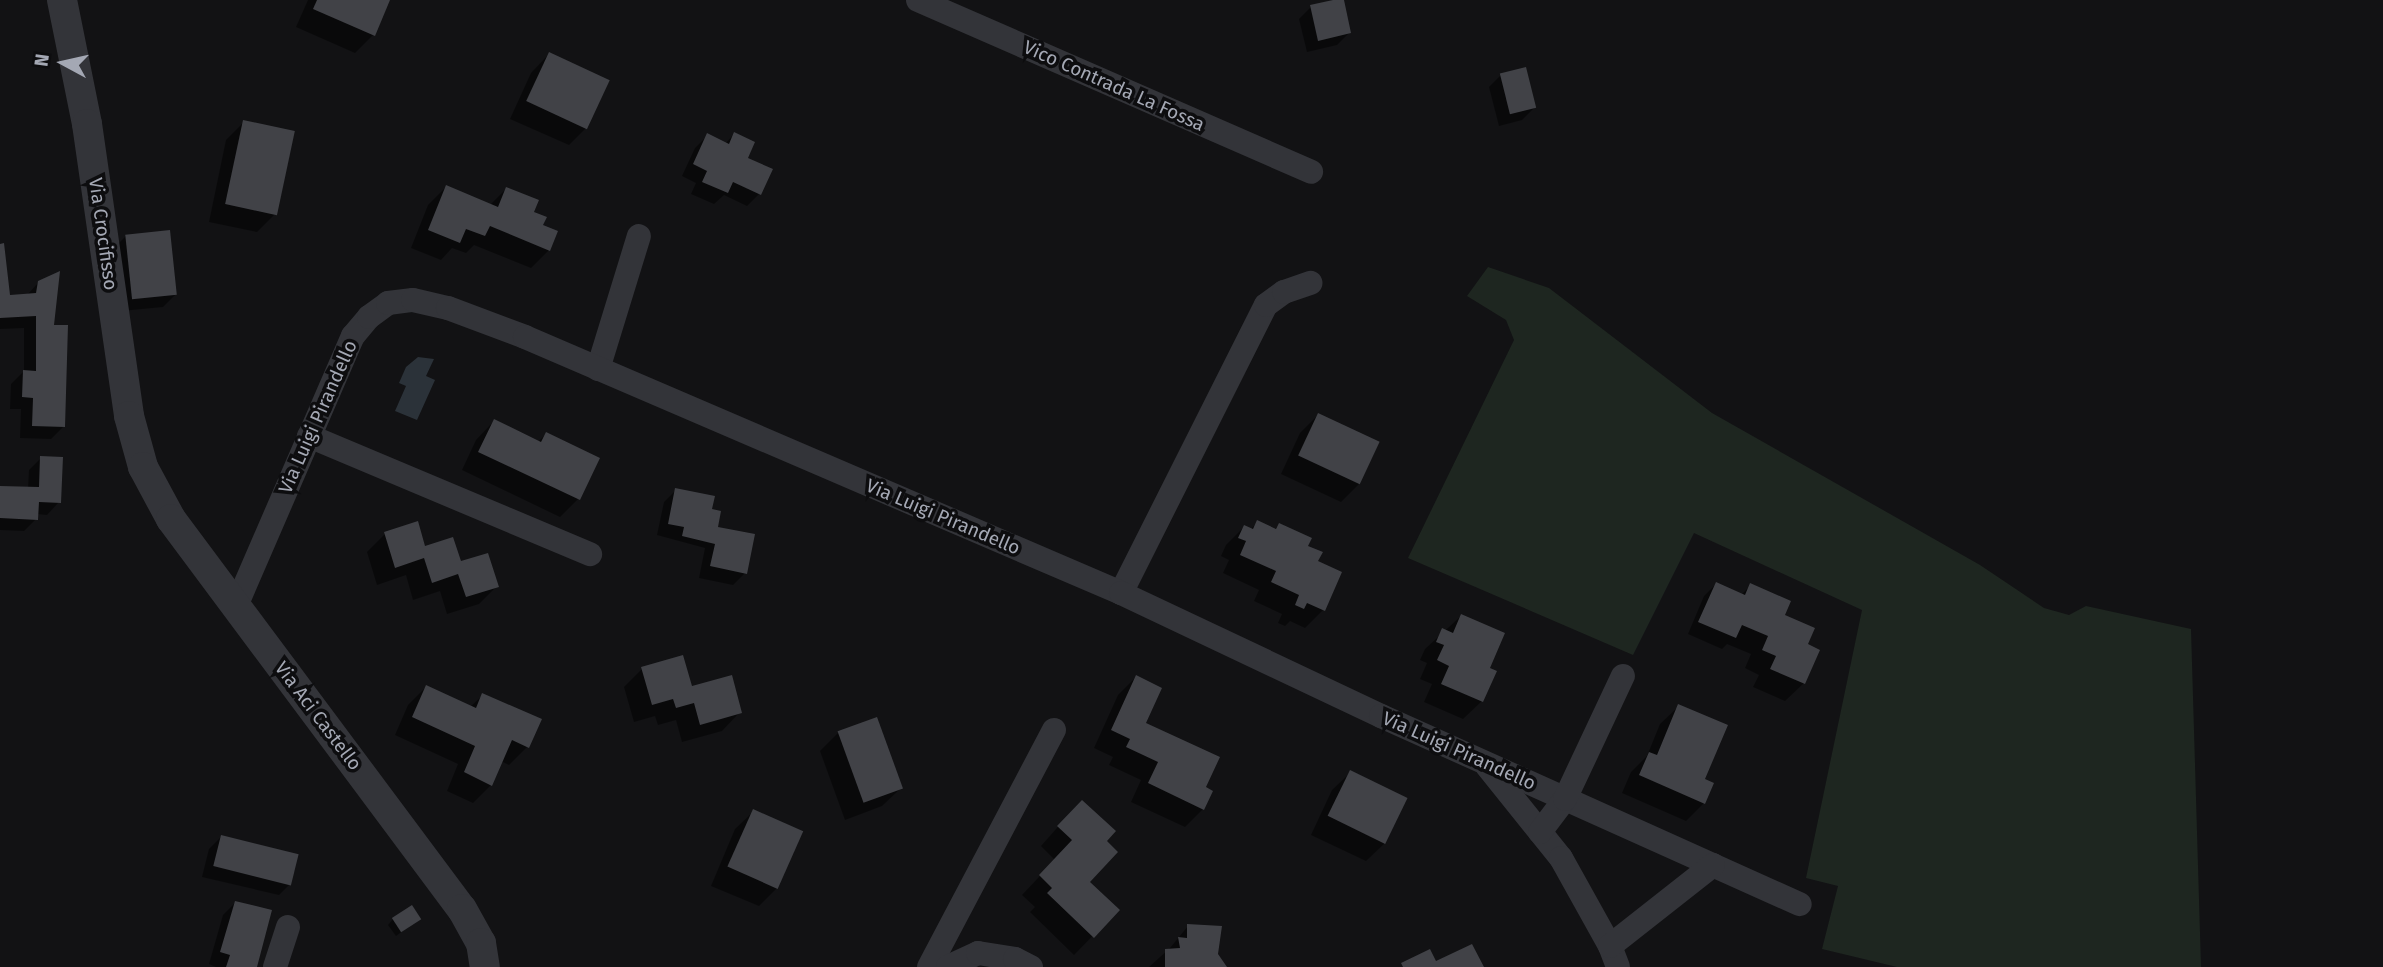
<!DOCTYPE html>
<style>
body{margin:0}
#map{position:relative;width:2383px;height:967px;overflow:hidden;background:#121214;font-family:"Fira Sans",sans-serif}
div>[style]{position:absolute}
.green>*{inset:0;background:#1e2620}
.water>*{inset:0;background:#2b3239}
.shadow>*{inset:0;background:#0007}
.building>*{inset:0;background:#414247;transform-origin:0 0}
.minor>*{height:24px;margin:-12px;padding:0 12px;transform-origin:12px;border-radius:12px;background:#333439}
.tertiary>*{height:30px;margin:-15px;padding:0 15px;transform-origin:15px;border-radius:15px;background:#333439}
span{translate:-50% -50%;white-space:nowrap;text-align:center;line-height:1.15;-webkit-text-stroke:7px #0d0d0f;paint-order:stroke}
.street-label{font-size:19px;color:#a4a8b4}
.north{position:absolute;left:28px;top:28px;width:70px;height:70px;-webkit-text-stroke:5px #0d0d0f;paint-order:stroke;rotate:278deg;font-size:19px;font-weight:700;line-height:28px;text-align:center;color:#a4a8b4}
.north::after{content:'';display:block;margin:auto;width:24px;height:32px;background:#a4a8b4;clip-path:polygon(50% 0,100% 100%,50% 72%,0 100%)}
</style>
<div id="map">
<div class="green">
<i style="clip-path:polygon(1488px 267px,1549px 288px,1712px 413px,1980px 565px,2044px 608px,2069px 615px,2086px 606px,2191px 629px,2201px 967px,1897px 967px,1822px 949px,1838px 886px,1806px 878px,1862px 610px,1694px 533px,1633px 655px,1408px 558px,1514px 340px,1506px 320px,1467px 296px)"></i>
</div>
<div class="water">
<i style="clip-path:polygon(418px 357px,434px 359px,426px 376px,435px 380px,417px 420px,395px 411px,406px 386px,399px 383px,406px 367px)"></i>
</div>
<div class="shadow">
<i style="clip-path:polygon(308px 0,388px 0,373px 35px,355px 53px,296px 27px)"></i>
<i style="clip-path:polygon(1342px 0,1349px 33px,1337px 45px,1307px 52px,1299px 19px,1311px 7px)"></i>
<i style="clip-path:polygon(549px 54px,587px 127px,569px 145px,510px 119px,531px 73px)"></i>
<i style="clip-path:polygon(1501px 75px,1534px 108px,1522px 120px,1499px 126px,1489px 87px)"></i>
<i style="clip-path:polygon(244px 122px,276px 213px,257px 232px,209px 222px,226px 140px)"></i>
<i style="clip-path:polygon(734px 134px,759px 194px,747px 206px,724px 195px,714px 204px,691px 194px,696px 183px,682px 176px,695px 148px,707px 136px,725px 144px)"></i>
<i style="clip-path:polygon(446px 187px,490px 205px,506px 189px,541px 226px,549px 250px,531px 268px,474px 245px,466px 253px,452px 248px,441px 260px,411px 248px,428px 205px)"></i>
<i style="clip-path:polygon(126px 236px,175px 295px,163px 307px,121px 311px,114px 248px)"></i>
<i style="clip-path:polygon(0 245px,8px 297px,27px 295px,39px 282px,52px 327px,63px 427px,51px 439px,20px 438px,21px 409px,10px 409px,11px 384px,24px 371px,24px 328px,0 329px)"></i>
<i style="clip-path:polygon(1318px 415px,1359px 484px,1341px 502px,1281px 474px,1300px 433px)"></i>
<i style="clip-path:polygon(494px 421px,538px 442px,546px 434px,578px 499px,560px 517px,462px 470px,476px 440px)"></i>
<i style="clip-path:polygon(41px 458px,59px 502px,47px 515px,37px 514px,36px 519px,24px 531px,0 530px,0 488px,28px 489px,29px 470px)"></i>
<i style="clip-path:polygon(676px 490px,710px 511px,715px 532px,745px 573px,733px 585px,699px 578px,705px 548px,657px 535px,664px 502px)"></i>
<i style="clip-path:polygon(1258px 522px,1274px 530px,1279px 525px,1306px 546px,1316px 562px,1323px 610px,1305px 628px,1290px 621px,1285px 626px,1278px 623px,1282px 614px,1254px 601px,1259px 590px,1223px 573px,1229px 560px,1221px 556px,1226px 545px,1244px 527px,1250px 530px)"></i>
<i style="clip-path:polygon(385px 534px,460px 563px,497px 586px,479px 604px,447px 614px,440px 591px,413px 600px,406px 575px,377px 585px,367px 552px)"></i>
<i style="clip-path:polygon(1716px 584px,1741px 595px,1751px 585px,1782px 616px,1805px 645px,1804px 683px,1785px 701px,1753px 687px,1759px 675px,1745px 668px,1751px 654px,1727px 644px,1722px 649px,1688px 634px,1704px 596px)"></i>
<i style="clip-path:polygon(1461px 616px,1488px 669px,1482px 701px,1463px 719px,1424px 702px,1432px 684px,1420px 679px,1427px 663px,1420px 660px,1425px 649px)"></i>
<i style="clip-path:polygon(642px 669px,691px 689px,740px 712px,722px 731px,682px 742px,676px 720px,658px 725px,655px 716px,634px 722px,624px 687px)"></i>
<i style="clip-path:polygon(1136px 677px,1144px 724px,1203px 788px,1203px 809px,1185px 827px,1131px 802px,1141px 780px,1109px 765px,1113px 757px,1094px 748px,1118px 695px)"></i>
<i style="clip-path:polygon(426px 687px,470px 707px,483px 695px,527px 747px,509px 765px,501px 761px,491px 785px,473px 803px,447px 791px,458px 764px,395px 735px,408px 705px)"></i>
<i style="clip-path:polygon(1679px 706px,1702px 780px,1704px 803px,1686px 821px,1622px 793px,1631px 772px,1647px 756px,1660px 724px)"></i>
<i style="clip-path:polygon(838px 733px,901px 788px,882px 806px,845px 820px,820px 751px)"></i>
<i style="clip-path:polygon(1351px 772px,1385px 843px,1366px 861px,1311px 835px,1332px 790px)"></i>
<i style="clip-path:polygon(754px 811px,777px 888px,759px 906px,711px 886px,735px 829px)"></i>
<i style="clip-path:polygon(1064px 820px,1104px 841px,1088px 882px,1118px 910px,1074px 955px,1030px 912px,1035px 907px,1022px 895px,1055px 860px,1041px 846px)"></i>
<i style="clip-path:polygon(221px 837px,291px 883px,279px 895px,202px 877px,209px 849px)"></i>
<i style="clip-path:polygon(235px 903px,255px 967px,216px 967px,209px 964px,223px 915px)"></i>
<i style="clip-path:polygon(393px 919px,419px 919px,396px 936px,388px 925px)"></i>
<i style="clip-path:polygon(1188px 926px,1225px 967px,1149px 967px,1170px 948px)"></i>
</div>
<div class="building">
<i style="clip-path:polygon(317px 0,390px 0,375px 36px,313px 9px)"></i>
<i style="clip-path:polygon(1333px 0,1344px 0,1351px 33px,1318px 41px,1310px 5px)"></i>
<i style="left:549px;top:52px;width:67px;height:54px;rotate:25deg"></i>
<i style="left:1526px;top:67px;width:42px;height:27px;rotate:76deg"></i>
<i style="left:243px;top:120px;width:53px;height:86px;rotate:12deg"></i>
<i style="clip-path:polygon(734px 132px,755px 142px,748px 158px,773px 169px,761px 195px,733px 182px,728px 193px,702px 182px,707px 171px,693px 164px,707px 133px,729px 144px)"></i>
<i style="clip-path:polygon(446px 185px,498px 207px,506px 187px,539px 200px,534px 212px,547px 217px,543px 225px,558px 231px,550px 251px,490px 226px,485px 236px,466px 229px,460px 243px,428px 230px)"></i>
<i style="left:170px;top:230px;width:65px;height:45px;rotate:84deg"></i>
<i style="clip-path:polygon(4px 243px,10px 295px,36px 293px,38px 281px,60px 271px,54px 325px,68px 325px,65px 427px,32px 426px,33px 398px,22px 397px,23px 370px,36px 371px,36px 316px,0 318px,0 244px)"></i>
<i style="left:1318px;top:413px;width:68px;height:47px;rotate:25deg"></i>
<i style="clip-path:polygon(494px 419px,541px 442px,546px 432px,600px 458px,580px 500px,478px 452px)"></i>
<i style="clip-path:polygon(40px 456px,63px 457px,61px 503px,39px 502px,38px 520px,0 518px,0 486px,39px 487px)"></i>
<i style="clip-path:polygon(675px 488px,715px 496px,712px 509px,721px 511px,718px 527px,755px 534px,747px 574px,710px 566px,715px 544px,682px 536px,684px 527px,668px 524px)"></i>
<i style="clip-path:polygon(1257px 520px,1276px 529px,1279px 523px,1312px 538px,1308px 546px,1323px 552px,1318px 561px,1342px 572px,1325px 611px,1307px 603px,1304px 609px,1295px 605px,1299px 595px,1271px 582px,1276px 571px,1240px 555px,1246px 541px,1238px 538px,1244px 525px,1253px 529px)"></i>
<i style="clip-path:polygon(418px 521px,425px 546px,453px 537px,461px 561px,488px 553px,499px 587px,466px 597px,458px 574px,432px 583px,424px 558px,395px 568px,384px 532px)"></i>
<i style="clip-path:polygon(1716px 582px,1745px 595px,1750px 583px,1791px 601px,1785px 615px,1815px 628px,1808px 644px,1820px 650px,1805px 684px,1770px 669px,1776px 656px,1762px 650px,1768px 636px,1742px 625px,1736px 638px,1698px 622px)"></i>
<i style="clip-path:polygon(1461px 614px,1505px 633px,1490px 668px,1497px 671px,1483px 702px,1441px 684px,1449px 666px,1437px 660px,1444px 645px,1436px 642px,1442px 628px,1453px 633px)"></i>
<i style="clip-path:polygon(683px 655px,692px 686px,732px 675px,742px 713px,700px 725px,694px 703px,676px 708px,673px 699px,652px 705px,641px 667px)"></i>
<i style="clip-path:polygon(1136px 675px,1162px 688px,1146px 723px,1220px 757px,1206px 787px,1213px 791px,1204px 810px,1148px 783px,1158px 762px,1126px 747px,1130px 739px,1111px 730px)"></i>
<i style="clip-path:polygon(426px 685px,476px 708px,482px 693px,542px 719px,529px 748px,512px 740px,492px 786px,464px 772px,475px 746px,412px 717px)"></i>
<i style="clip-path:polygon(1678px 704px,1728px 725px,1705px 779px,1714px 783px,1705px 804px,1639px 775px,1649px 752px,1657px 755px)"></i>
<i style="left:877px;top:717px;width:76px;height:42px;rotate:70deg"></i>
<i style="left:1350px;top:770px;width:64px;height:51px;rotate:26deg"></i>
<i style="clip-path:polygon(1082px 800px,1116px 831px,1107px 841px,1118px 852px,1090px 882px,1120px 910px,1094px 938px,1047px 893px,1052px 888px,1039px 875px,1072px 840px,1057px 826px)"></i>
<i style="left:753px;top:809px;width:55px;height:63px;rotate:24deg"></i>
<i style="left:221px;top:835px;width:80px;height:32px;rotate:14deg"></i>
<i style="clip-path:polygon(235px 901px,272px 910px,257px 967px,226px 967px,230px 955px,220px 952px)"></i>
<i style="left:412px;top:905px;width:17px;height:24px;rotate:57deg"></i>
<i style="clip-path:polygon(1187px 924px,1222px 926px,1218px 954px,1227px 967px,1165px 967px,1165px 949px,1180px 948px,1178px 937px,1187px 938px)"></i>
<i style="clip-path:polygon(1472px 944px,1484px 967px,1403px 967px,1401px 963px,1430px 949px,1436px 961px)"></i>
</div>
<div class="minor">
<i style="left:918px;top:0;width:429px;rotate:23.6deg"></i>
<i style="left:598px;top:369px;width:139px;rotate:-72.9deg"></i>
<i style="left:309px;top:436px;width:305px;rotate:22.8deg"></i>
<i style="left:1121px;top:593px;width:322px;rotate:-63.3deg"></i>
<i style="left:1266px;top:305px;width:22px;rotate:-36deg"></i>
<i style="left:1284px;top:292px;width:28px;rotate:-19deg"></i>
<i style="left:236px;top:606px;width:294px;rotate:-66.6deg"></i>
<i style="left:353px;top:336px;width:25px;rotate:-50deg"></i>
<i style="left:369px;top:317px;width:24px;rotate:-36deg"></i>
<i style="left:388px;top:303px;width:25px;rotate:-7deg"></i>
<i style="left:413px;top:300px;width:36px;rotate:13deg"></i>
<i style="left:448px;top:308px;width:82px;rotate:20.6deg"></i>
<i style="left:525px;top:337px;width:649px;rotate:23.24deg"></i>
<i style="left:1121px;top:593px;width:288px;rotate:25.3deg"></i>
<i style="left:1381px;top:716px;width:459px;rotate:24.2deg"></i>
<i style="left:1487px;top:766px;width:118px;rotate:51.2deg"></i>
<i style="left:1561px;top:858px;width:101px;rotate:60.9deg"></i>
<i style="left:1610px;top:946px;width:22px;rotate:69deg"></i>
<i style="left:1540px;top:832px;width:41px;rotate:-52.9deg"></i>
<i style="left:1565px;top:799px;width:136px;rotate:-64.8deg"></i>
<i style="left:1610px;top:946px;width:131px;rotate:-38.2deg"></i>
<i style="left:275px;top:967px;width:42px;rotate:-72deg"></i>
<i style="left:929px;top:967px;width:268px;rotate:-62.2deg"></i>
<i style="left:948px;top:967px;width:33px;rotate:-25deg"></i>
<i style="left:978px;top:953px;width:37px;rotate:9deg"></i>
<i style="left:1015px;top:959px;width:18px;rotate:27deg"></i>
</div>
<div class="tertiary">
<i style="left:62px;top:0;width:126px;rotate:78.6deg"></i>
<i style="left:87px;top:124px;width:295px;rotate:81.8deg"></i>
<i style="left:129px;top:416px;width:53px;rotate:74.6deg"></i>
<i style="left:143px;top:467px;width:59px;rotate:61.7deg"></i>
<i style="left:171px;top:519px;width:487px;rotate:53.3deg"></i>
<i style="left:462px;top:909px;width:39px;rotate:61deg"></i>
<i style="left:481px;top:943px;width:24px;rotate:81deg"></i>
</div>
<div class="street-label">
<span style="left:1114px;top:86px;rotate:24deg">Vico Contrada La Fossa</span>
<span style="left:103px;top:234px;rotate:82deg">Via Crocifisso</span>
<span style="left:318px;top:417px;rotate:-66deg">Via Luigi Pirandello</span>
<span style="left:943px;top:517px;rotate:23deg">Via Luigi Pirandello</span>
<span style="left:318px;top:716px;rotate:53deg">Via Aci Castello</span>
<span style="left:1459px;top:751px;rotate:24deg">Via Luigi Pirandello</span>
</div>
<div class="north">N</div>
</div>
